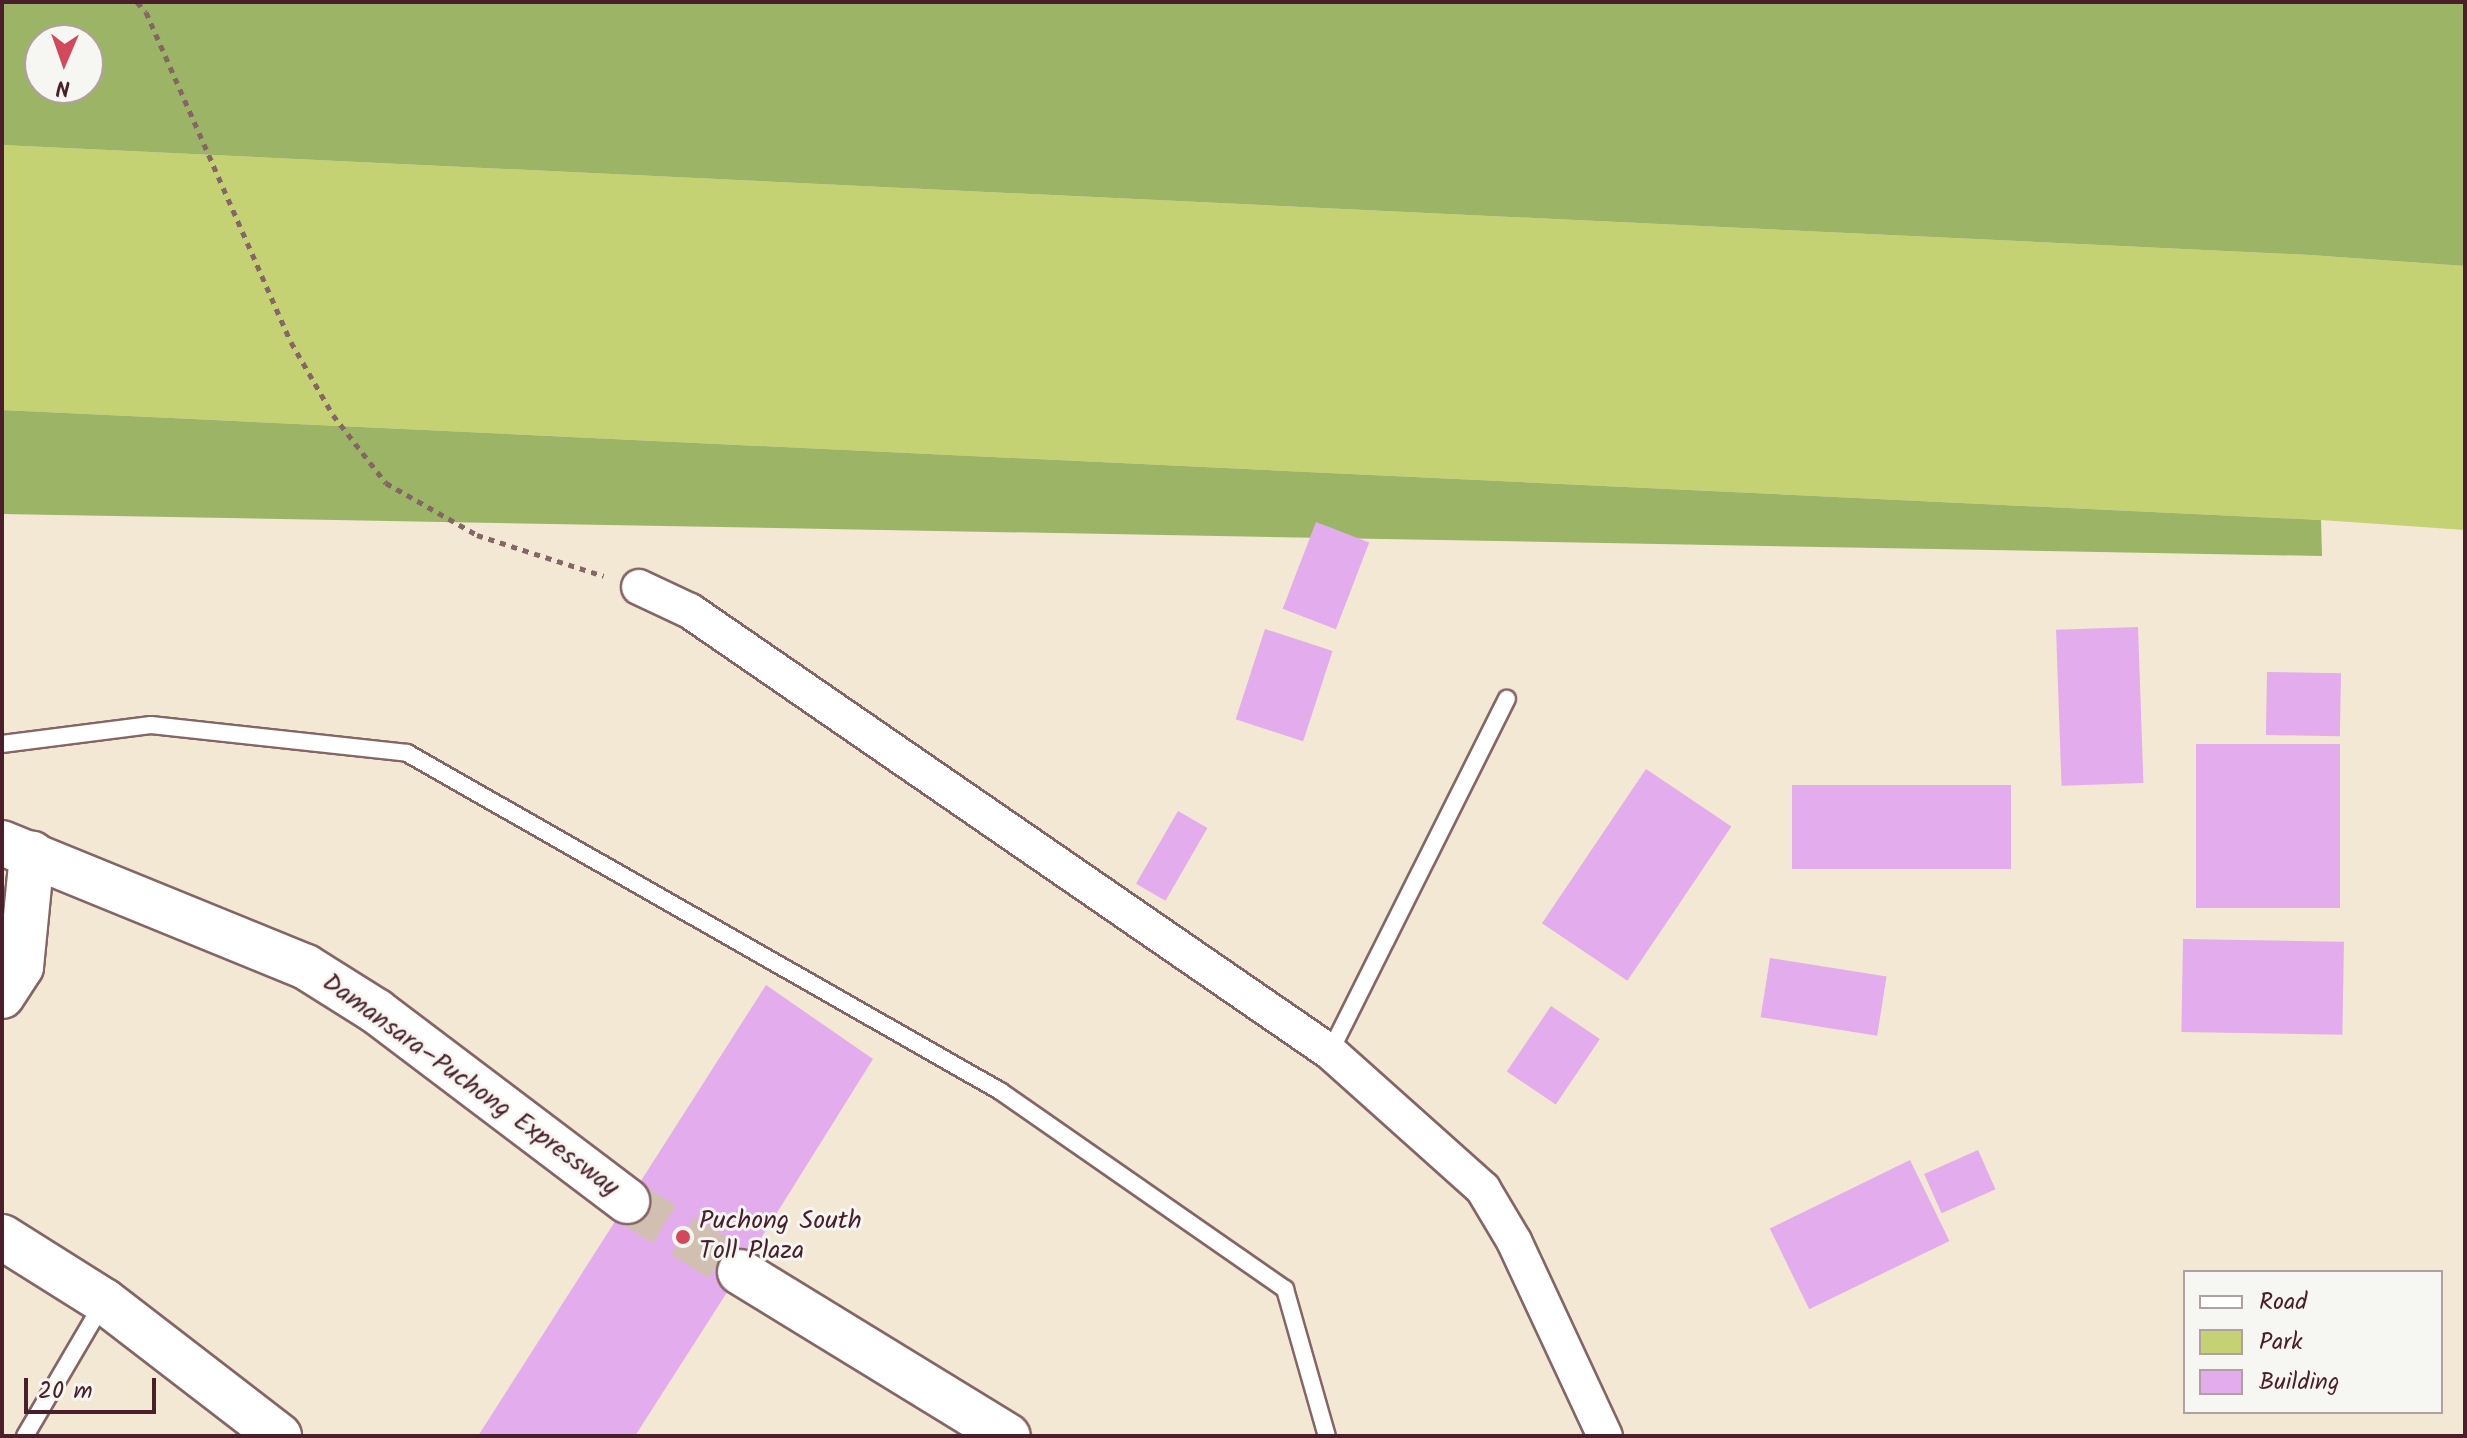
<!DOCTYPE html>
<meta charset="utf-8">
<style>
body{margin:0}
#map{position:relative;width:2467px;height:1438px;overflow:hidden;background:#f3e8d4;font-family:Kalam,sans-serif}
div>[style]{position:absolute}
.green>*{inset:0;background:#c4d273}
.forest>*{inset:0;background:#9bb465}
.building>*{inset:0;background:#e3aced;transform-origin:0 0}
.highway-tunnel>*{height:44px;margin-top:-22px;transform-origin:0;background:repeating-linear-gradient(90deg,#d1c0b2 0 44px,transparent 0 66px)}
.path>*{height:5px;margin-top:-2.5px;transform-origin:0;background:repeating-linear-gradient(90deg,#856566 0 6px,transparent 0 12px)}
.roads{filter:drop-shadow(2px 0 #856566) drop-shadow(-2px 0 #856566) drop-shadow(0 2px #856566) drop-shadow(0 -2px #856566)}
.lane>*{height:16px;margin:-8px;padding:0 8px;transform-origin:8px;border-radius:8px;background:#fff}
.street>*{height:34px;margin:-17px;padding:0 17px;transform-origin:17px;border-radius:17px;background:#fff}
.highway>*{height:44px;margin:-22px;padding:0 22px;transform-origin:22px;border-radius:22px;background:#fff}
.dots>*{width:22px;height:22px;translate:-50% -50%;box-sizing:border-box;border:4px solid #f6f6f2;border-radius:50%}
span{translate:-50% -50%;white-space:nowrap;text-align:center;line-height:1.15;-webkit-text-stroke:6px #f6f6f2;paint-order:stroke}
.street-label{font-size:26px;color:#4a1f2b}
.poi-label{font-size:26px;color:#4a1f2b}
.left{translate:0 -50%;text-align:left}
.frame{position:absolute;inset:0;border:4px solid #4a1f2b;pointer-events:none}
.legend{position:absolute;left:2183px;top:1270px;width:260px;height:144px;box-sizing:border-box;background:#f6f6f2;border:2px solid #b1a0a2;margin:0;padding:10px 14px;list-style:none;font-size:24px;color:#4a1f2b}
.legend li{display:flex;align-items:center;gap:16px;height:40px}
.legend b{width:40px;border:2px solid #b1a0a2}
.north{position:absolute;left:24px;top:24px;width:80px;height:80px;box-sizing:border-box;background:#f6f6f2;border:2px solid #b1a0a2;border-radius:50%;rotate:182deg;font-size:22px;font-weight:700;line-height:32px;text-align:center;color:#4a1f2b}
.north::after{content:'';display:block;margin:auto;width:28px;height:36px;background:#d1495b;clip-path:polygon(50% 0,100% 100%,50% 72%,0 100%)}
.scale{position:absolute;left:24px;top:1378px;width:132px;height:36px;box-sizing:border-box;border:4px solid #4a1f2b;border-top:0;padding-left:10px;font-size:24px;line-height:28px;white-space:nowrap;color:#4a1f2b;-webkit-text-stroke:6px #f6f6f2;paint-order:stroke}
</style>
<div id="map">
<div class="green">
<i style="clip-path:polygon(2px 145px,2310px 255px,2465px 266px,2465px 530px,2321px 520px,2px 410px)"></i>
</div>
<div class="forest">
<i style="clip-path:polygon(evenodd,2px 2px,2465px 2px,2465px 266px,2310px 255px,2px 145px,2px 2px,40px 40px,88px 40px,88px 88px,40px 88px,40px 40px)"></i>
<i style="clip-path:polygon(2px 410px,2321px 520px,2322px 556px,2px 514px)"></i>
</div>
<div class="building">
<i style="left:1316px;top:522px;width:57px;height:93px;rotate:21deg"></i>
<i style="left:2138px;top:627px;width:156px;height:82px;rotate:88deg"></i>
<i style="left:1265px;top:629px;width:71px;height:95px;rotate:18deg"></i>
<i style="left:2267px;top:672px;width:74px;height:63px;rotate:1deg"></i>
<i style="left:2340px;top:744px;width:164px;height:144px;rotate:90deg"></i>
<i style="left:1646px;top:769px;width:103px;height:186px;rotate:34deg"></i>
<i style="left:2011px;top:785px;width:84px;height:219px;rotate:90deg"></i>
<i style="left:1178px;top:811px;width:34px;height:84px;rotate:30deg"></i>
<i style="left:2183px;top:939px;width:161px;height:93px;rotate:1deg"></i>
<i style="left:1770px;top:958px;width:118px;height:60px;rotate:9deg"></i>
<i style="clip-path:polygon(766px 985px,873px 1059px,740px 1272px,635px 1436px,478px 1436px)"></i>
<i style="left:1551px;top:1006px;width:59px;height:79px;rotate:34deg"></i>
<i style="left:1978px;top:1150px;width:43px;height:59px;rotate:66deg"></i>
<i style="left:1910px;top:1160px;width:90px;height:156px;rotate:64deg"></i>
</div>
<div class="highway-tunnel">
<i style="left:627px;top:1201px;width:133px;rotate:32.1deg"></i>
</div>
<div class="path">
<i style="left:137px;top:2px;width:13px;rotate:48deg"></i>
<i style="left:146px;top:12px;width:360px;rotate:66.3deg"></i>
<i style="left:291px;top:342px;width:84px;rotate:60.1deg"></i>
<i style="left:333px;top:415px;width:86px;rotate:52.1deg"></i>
<i style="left:386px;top:483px;width:105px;rotate:29.7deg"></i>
<i style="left:477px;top:535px;width:133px;rotate:17.9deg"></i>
</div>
<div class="roads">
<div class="lane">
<i style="left:2px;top:744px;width:150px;rotate:-7.3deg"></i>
<i style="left:151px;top:725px;width:258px;rotate:6.2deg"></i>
<i style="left:407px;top:753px;width:683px;rotate:29.68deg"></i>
<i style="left:1000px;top:1091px;width:347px;rotate:34.8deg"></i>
<i style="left:1285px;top:1289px;width:153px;rotate:74.1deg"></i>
<i style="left:1330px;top:1052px;width:395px;rotate:-63.4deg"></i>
<i style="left:25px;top:1436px;width:154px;rotate:-59.6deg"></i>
</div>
<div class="street">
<i style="left:639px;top:587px;width:56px;rotate:25.2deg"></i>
<i style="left:690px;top:611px;width:777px;rotate:34.57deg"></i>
<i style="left:1330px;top:1052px;width:205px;rotate:41.8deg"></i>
<i style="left:1483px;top:1189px;width:61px;rotate:59.2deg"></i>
<i style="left:1514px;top:1241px;width:215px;rotate:65deg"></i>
</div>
<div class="highway">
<i style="left:2px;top:843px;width:328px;rotate:22.2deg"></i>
<i style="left:306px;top:967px;width:83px;rotate:32.2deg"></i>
<i style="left:376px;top:1011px;width:315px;rotate:37.1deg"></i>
<i style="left:2px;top:996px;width:35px;rotate:-57deg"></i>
<i style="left:21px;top:967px;width:114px;rotate:-84.4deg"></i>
<i style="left:2px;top:1237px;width:120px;rotate:32.1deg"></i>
<i style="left:104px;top:1301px;width:221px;rotate:37.6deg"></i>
<i style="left:740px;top:1272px;width:314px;rotate:31.5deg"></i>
</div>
</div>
<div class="dots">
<i style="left:683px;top:1237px;background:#d1495b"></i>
</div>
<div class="street-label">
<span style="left:470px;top:1086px;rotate:36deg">Damansara–Puchong Expressway</span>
</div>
<div class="poi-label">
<span class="left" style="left:699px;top:1237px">Puchong South<br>Toll Plaza</span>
</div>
<div class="frame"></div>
<ul class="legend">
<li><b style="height:10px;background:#fff"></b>Road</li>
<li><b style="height:22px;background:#c4d273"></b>Park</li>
<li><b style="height:22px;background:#e3aced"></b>Building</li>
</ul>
<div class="north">N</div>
<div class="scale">20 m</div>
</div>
